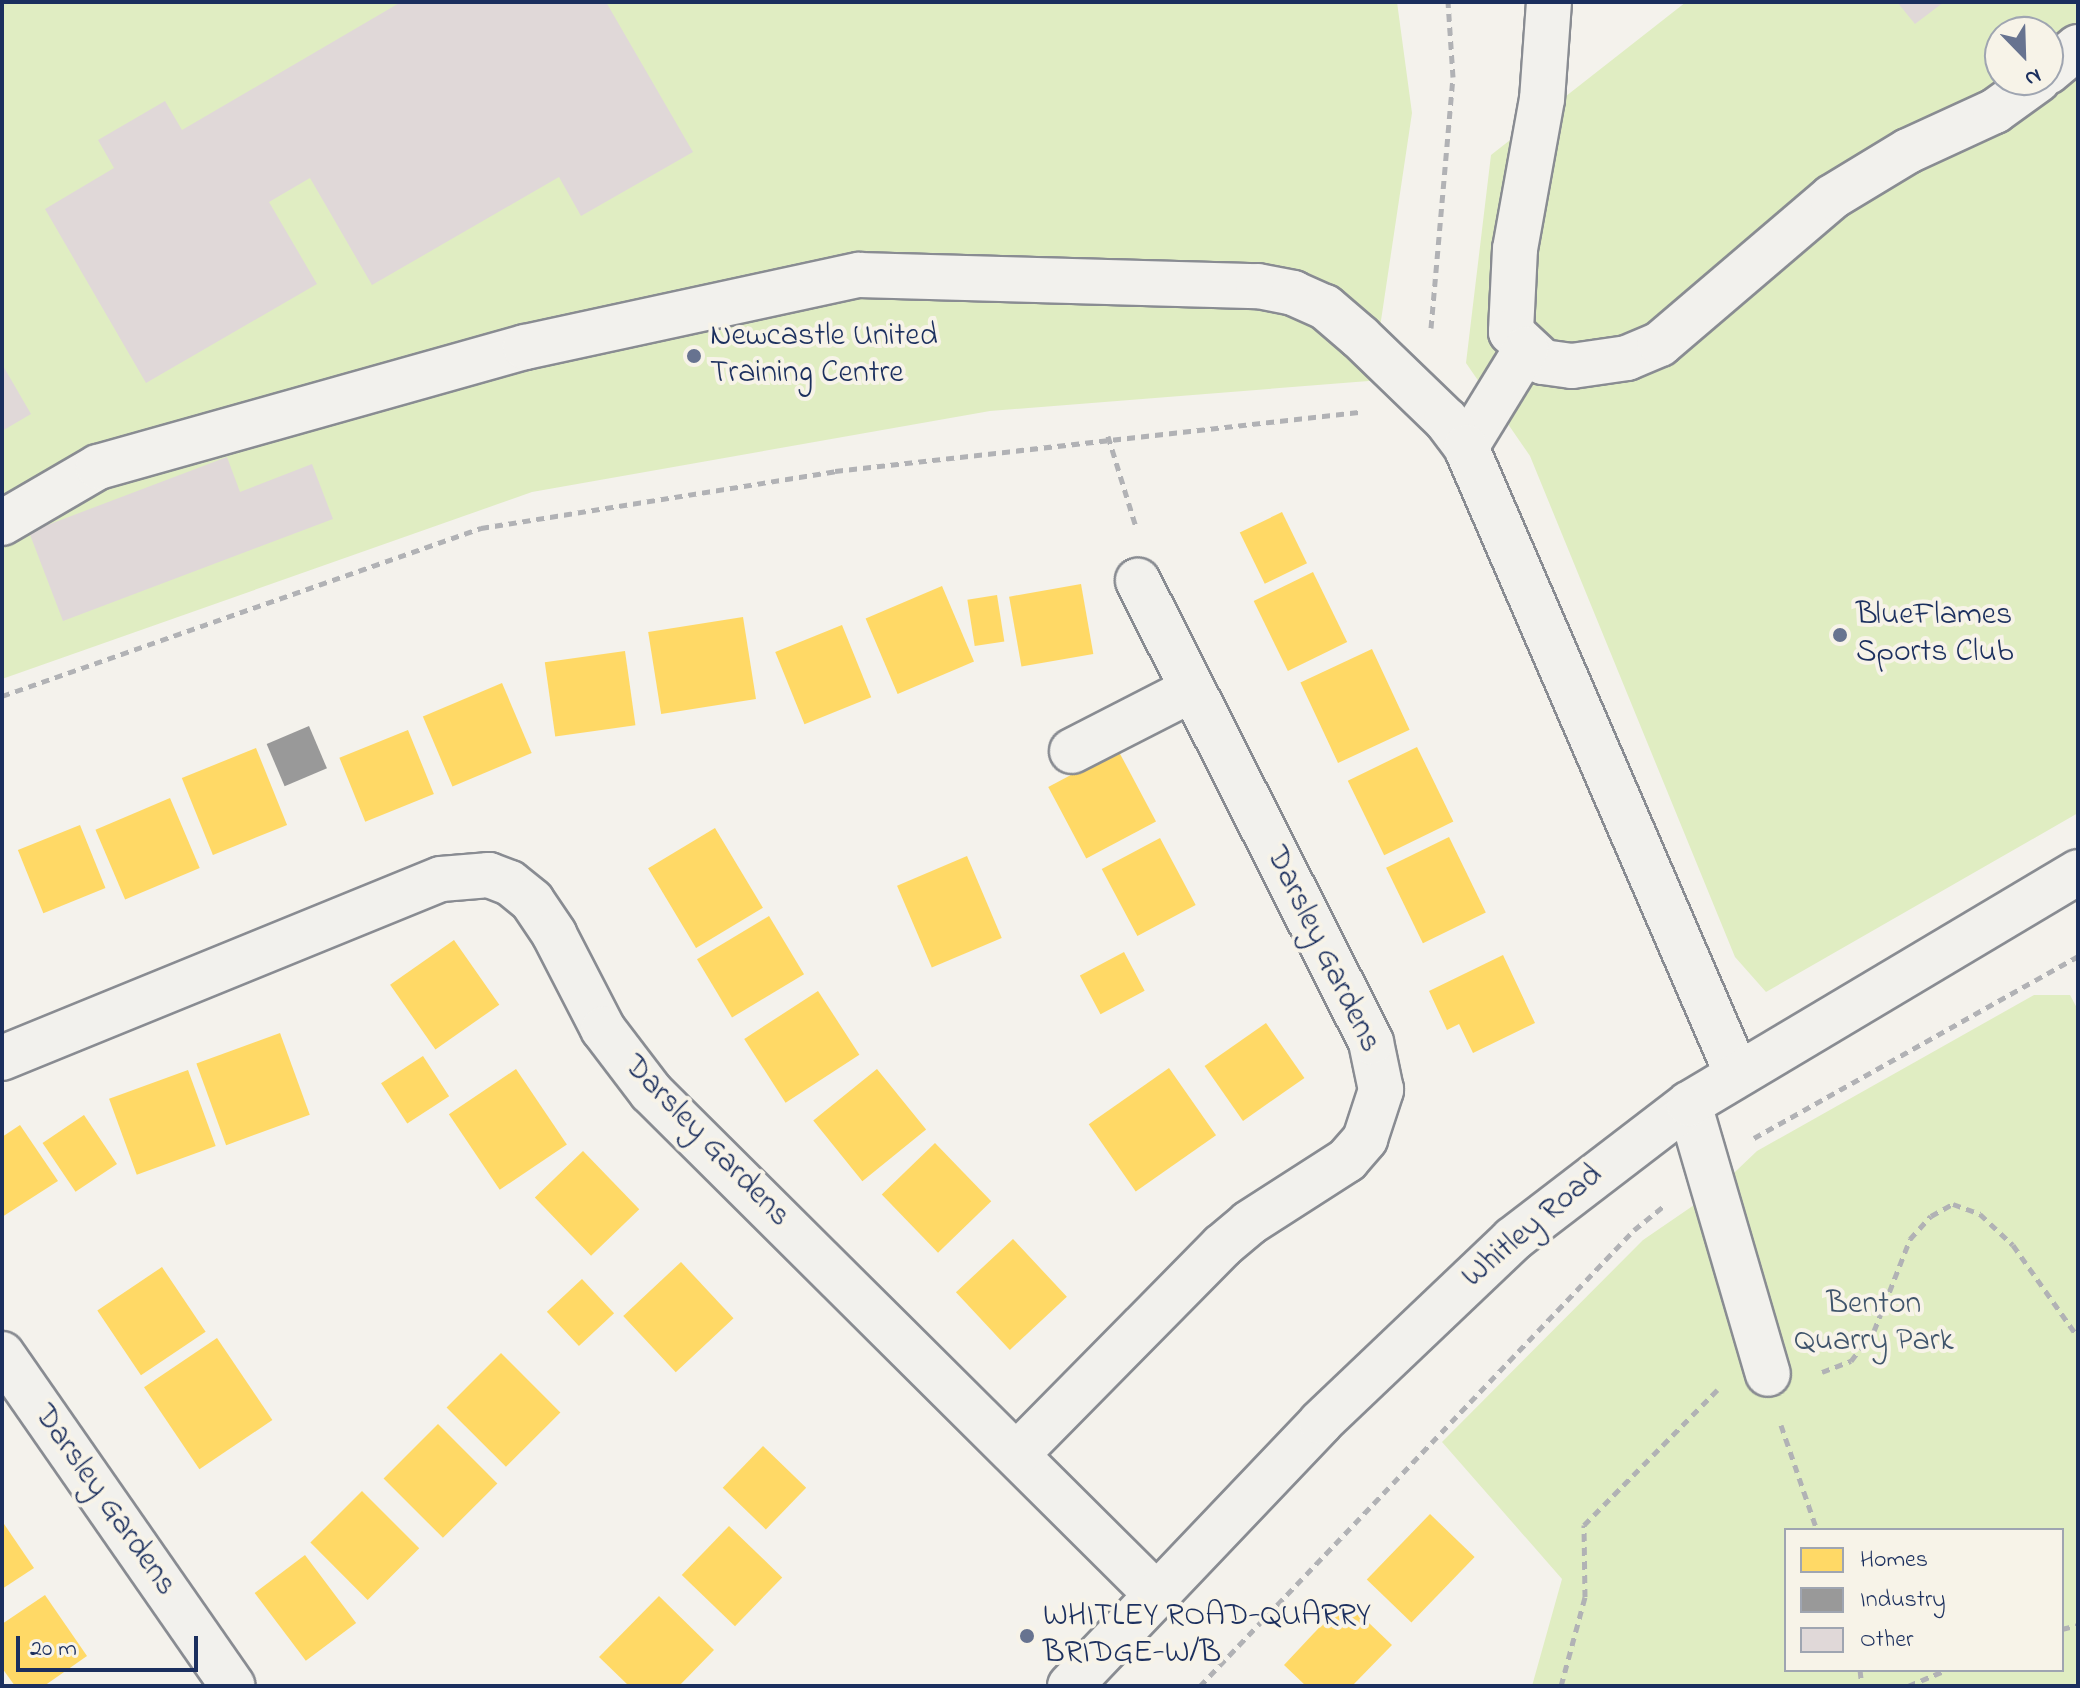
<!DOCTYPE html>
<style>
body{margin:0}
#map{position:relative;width:2080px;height:1688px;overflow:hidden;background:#f4f2ec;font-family:"Indie Flower",sans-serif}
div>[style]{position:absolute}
.green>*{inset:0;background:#e0edc2}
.homes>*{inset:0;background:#ffd966;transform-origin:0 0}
.industry>*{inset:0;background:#999;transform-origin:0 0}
.building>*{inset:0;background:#e0d8d8}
.path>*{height:5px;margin-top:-2.5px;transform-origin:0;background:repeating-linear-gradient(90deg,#b1b2b5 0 8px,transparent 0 14px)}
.roads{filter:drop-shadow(2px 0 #898c92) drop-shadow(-2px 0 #898c92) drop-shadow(0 2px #898c92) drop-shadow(0 -2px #898c92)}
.minor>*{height:44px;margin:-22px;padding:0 22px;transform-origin:22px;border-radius:22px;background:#f2f1ed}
.major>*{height:44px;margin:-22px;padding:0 22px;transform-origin:22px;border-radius:22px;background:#f2f1ed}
.dots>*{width:22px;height:22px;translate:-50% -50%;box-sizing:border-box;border:4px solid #f7f3e8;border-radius:50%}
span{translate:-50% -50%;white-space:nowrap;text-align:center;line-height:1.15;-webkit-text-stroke:8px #f7f3e8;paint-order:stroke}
.poi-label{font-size:32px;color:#1b2f5e}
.left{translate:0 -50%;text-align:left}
.street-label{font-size:32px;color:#1b2f5e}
.park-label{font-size:32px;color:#3f546b}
.frame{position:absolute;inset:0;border:4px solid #1b2f5e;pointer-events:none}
.legend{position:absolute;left:1784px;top:1528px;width:280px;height:144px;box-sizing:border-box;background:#f7f3e8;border:2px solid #9fa5b1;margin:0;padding:10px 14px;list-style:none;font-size:24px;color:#1b2f5e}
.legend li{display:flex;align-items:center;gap:16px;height:40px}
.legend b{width:40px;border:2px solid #9fa5b1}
.north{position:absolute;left:1984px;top:16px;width:80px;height:80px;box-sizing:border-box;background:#f7f3e8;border:2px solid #9fa5b1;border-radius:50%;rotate:157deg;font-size:22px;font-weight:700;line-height:32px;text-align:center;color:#1b2f5e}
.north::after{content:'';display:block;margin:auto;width:28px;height:36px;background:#677390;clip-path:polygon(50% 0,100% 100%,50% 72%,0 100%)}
.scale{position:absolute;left:16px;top:1636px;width:182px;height:36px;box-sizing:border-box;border:4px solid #1b2f5e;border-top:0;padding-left:10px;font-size:24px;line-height:28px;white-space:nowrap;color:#1b2f5e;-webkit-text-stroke:6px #f7f3e8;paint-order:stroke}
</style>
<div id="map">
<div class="green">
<i style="clip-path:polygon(2px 2px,1397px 2px,1412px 113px,1379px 334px,1394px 379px,990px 411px,532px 492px,2px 679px)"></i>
<i style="clip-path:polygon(evenodd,1686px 2px,2078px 2px,2078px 813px,1766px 992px,1735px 957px,1530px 456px,1466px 363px,1491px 155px,1686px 2px,2000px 32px,2048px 32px,2048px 80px,2000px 80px,2000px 32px)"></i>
<i style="clip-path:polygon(evenodd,2034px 995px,2070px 995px,2078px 1010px,2078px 1686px,1532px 1686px,1562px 1579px,1442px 1442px,1643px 1240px,1716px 1190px,1757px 1151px,2034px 995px,1786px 1530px,2062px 1530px,2062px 1670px,1786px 1670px,1786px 1530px)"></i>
</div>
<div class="homes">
<i style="left:1282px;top:512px;width:57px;height:47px;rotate:64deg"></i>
<i style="left:1313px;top:572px;width:78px;height:66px;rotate:64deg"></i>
<i style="left:1081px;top:584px;width:71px;height:73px;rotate:80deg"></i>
<i style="left:942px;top:586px;width:82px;height:83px;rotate:67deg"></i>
<i style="left:997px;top:595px;width:47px;height:30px;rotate:81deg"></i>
<i style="left:743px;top:617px;width:83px;height:96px;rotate:81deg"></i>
<i style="left:842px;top:625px;width:78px;height:72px;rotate:68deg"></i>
<i style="left:1372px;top:649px;width:89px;height:79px;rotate:65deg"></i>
<i style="left:625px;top:651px;width:75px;height:81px;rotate:82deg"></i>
<i style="left:502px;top:683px;width:76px;height:86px;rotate:67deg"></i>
<i style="left:408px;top:730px;width:69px;height:74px;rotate:68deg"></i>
<i style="left:1417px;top:747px;width:83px;height:77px;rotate:64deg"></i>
<i style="left:256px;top:748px;width:83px;height:80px;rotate:68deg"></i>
<i style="left:1118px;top:750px;width:81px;height:79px;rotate:62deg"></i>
<i style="left:170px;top:798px;width:76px;height:81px;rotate:67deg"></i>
<i style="left:80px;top:825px;width:68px;height:67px;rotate:68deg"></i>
<i style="left:715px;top:828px;width:93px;height:78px;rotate:59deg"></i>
<i style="left:1449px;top:837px;width:84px;height:70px;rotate:64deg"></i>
<i style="left:1160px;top:838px;width:76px;height:66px;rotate:62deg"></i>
<i style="left:967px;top:856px;width:89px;height:76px;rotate:67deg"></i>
<i style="left:769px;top:916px;width:68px;height:84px;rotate:59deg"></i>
<i style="left:454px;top:940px;width:79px;height:78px;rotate:55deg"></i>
<i style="left:1124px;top:952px;width:44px;height:50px;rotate:62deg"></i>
<i style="clip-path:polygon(1503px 955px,1535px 1023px,1473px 1053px,1459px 1024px,1447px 1030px,1429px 991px)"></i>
<i style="left:818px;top:991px;width:76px;height:88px;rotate:57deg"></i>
<i style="left:1266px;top:1023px;width:67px;height:75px;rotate:55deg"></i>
<i style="left:280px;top:1033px;width:87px;height:89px;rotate:70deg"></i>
<i style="left:423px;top:1056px;width:48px;height:50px;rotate:57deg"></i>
<i style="left:1169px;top:1068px;width:82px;height:98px;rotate:55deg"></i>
<i style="left:516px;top:1069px;width:91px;height:81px;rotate:56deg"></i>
<i style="left:877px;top:1069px;width:78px;height:82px;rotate:51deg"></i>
<i style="left:188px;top:1070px;width:81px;height:84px;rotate:70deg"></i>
<i style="left:84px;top:1115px;width:59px;height:50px;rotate:56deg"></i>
<i style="clip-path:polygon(20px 1125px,58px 1181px,2px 1217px,2px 1137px)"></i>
<i style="left:935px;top:1143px;width:81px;height:74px;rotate:46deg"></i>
<i style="left:583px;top:1151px;width:81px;height:67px;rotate:46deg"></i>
<i style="left:1013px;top:1239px;width:79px;height:78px;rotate:47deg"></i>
<i style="left:681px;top:1262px;width:77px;height:79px;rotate:47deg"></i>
<i style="left:162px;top:1267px;width:78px;height:78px;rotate:56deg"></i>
<i style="left:582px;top:1279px;width:47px;height:48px;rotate:47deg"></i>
<i style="left:217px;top:1338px;width:99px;height:88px;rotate:56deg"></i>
<i style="left:501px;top:1353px;width:84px;height:77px;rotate:45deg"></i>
<i style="left:438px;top:1424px;width:84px;height:77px;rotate:45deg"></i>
<i style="left:763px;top:1446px;width:60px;height:58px;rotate:44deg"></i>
<i style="left:362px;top:1491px;width:81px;height:73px;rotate:45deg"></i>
<i style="left:1430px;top:1514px;width:62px;height:91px;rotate:44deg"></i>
<i style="clip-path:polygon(2px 1521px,34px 1568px,2px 1589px)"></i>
<i style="left:729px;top:1526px;width:74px;height:68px;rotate:44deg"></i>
<i style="left:305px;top:1555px;width:85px;height:63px;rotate:53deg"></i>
<i style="clip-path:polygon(45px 1595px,87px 1656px,44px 1686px,15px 1686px,2px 1668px,2px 1624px)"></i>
<i style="clip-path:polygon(659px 1596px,714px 1650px,679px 1686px,629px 1686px,599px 1657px)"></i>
<i style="clip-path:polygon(1345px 1600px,1392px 1645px,1352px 1686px,1306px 1686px,1284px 1665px)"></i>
</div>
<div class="industry">
<i style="left:309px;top:726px;width:46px;height:46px;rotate:67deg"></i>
</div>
<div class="building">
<i style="clip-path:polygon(401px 2px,606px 2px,693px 152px,581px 216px,559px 177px,372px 285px,310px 178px,269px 202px,317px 284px,146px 383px,45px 209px,114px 168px,98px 140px,165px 101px,182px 130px)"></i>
<i style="clip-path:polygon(1897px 2px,1944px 2px,1915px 24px)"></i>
<i style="clip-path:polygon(2px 364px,31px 414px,2px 431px)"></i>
<i style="clip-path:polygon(227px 457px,240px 492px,312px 464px,333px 519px,63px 621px,29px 532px)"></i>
</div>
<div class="path">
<i style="left:1431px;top:328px;width:252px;rotate:-85deg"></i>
<i style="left:1453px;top:77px;width:75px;rotate:-93.8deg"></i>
<i style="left:1108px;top:436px;width:95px;rotate:72.9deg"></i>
<i style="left:2px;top:696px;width:508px;rotate:-19.33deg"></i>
<i style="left:481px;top:528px;width:359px;rotate:-9.1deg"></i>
<i style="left:835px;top:471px;width:527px;rotate:-6.42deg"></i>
<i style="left:1754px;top:1138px;width:372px;rotate:-29.3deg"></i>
<i style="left:1822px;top:1372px;width:31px;rotate:-21deg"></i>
<i style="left:1851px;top:1361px;width:38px;rotate:-53deg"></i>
<i style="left:1874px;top:1331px;width:99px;rotate:-68.6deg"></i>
<i style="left:1910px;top:1239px;width:31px;rotate:-48deg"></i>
<i style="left:1931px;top:1216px;width:25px;rotate:-29deg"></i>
<i style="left:1953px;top:1204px;width:29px;rotate:20deg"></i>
<i style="left:1980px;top:1214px;width:45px;rotate:43.2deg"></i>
<i style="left:2013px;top:1245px;width:108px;rotate:54.8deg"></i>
<i style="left:1781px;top:1425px;width:111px;rotate:71.1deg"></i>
<i style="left:2062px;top:1629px;width:16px;rotate:-14deg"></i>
<i style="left:1860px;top:1670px;width:16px;rotate:83deg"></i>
<i style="left:1200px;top:1686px;width:630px;rotate:-46.42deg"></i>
<i style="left:1634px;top:1230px;width:38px;rotate:-39deg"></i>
<i style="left:1561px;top:1686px;width:92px;rotate:-74.9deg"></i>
<i style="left:1585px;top:1597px;width:72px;rotate:-90.8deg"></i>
<i style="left:1584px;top:1525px;width:190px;rotate:-45.4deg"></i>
<i style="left:1908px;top:1686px;width:41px;rotate:-22.8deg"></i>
</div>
<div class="roads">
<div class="minor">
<i style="left:1549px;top:2px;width:97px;rotate:94.1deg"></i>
<i style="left:1542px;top:99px;width:152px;rotate:100.2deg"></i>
<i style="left:1515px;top:249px;width:83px;rotate:92.8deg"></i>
<i style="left:1511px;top:332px;width:44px;rotate:43.2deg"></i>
<i style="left:1543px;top:362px;width:29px;rotate:8deg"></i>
<i style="left:1572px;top:366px;width:56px;rotate:-8.3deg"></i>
<i style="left:1627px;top:358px;width:36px;rotate:-23deg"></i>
<i style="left:1660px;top:344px;width:226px;rotate:-40.5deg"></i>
<i style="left:1832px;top:197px;width:89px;rotate:-31.2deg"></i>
<i style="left:1908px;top:151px;width:96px;rotate:-24.7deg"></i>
<i style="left:1995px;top:111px;width:53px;rotate:-35.8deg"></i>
<i style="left:2048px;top:72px;width:39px;rotate:-40deg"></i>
<i style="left:1466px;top:447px;width:115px;rotate:-58.5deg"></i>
<i style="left:2px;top:523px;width:111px;rotate:-30.3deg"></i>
<i style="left:98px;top:467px;width:444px;rotate:-15.7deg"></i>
<i style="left:525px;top:347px;width:342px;rotate:-12.2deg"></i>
<i style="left:859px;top:275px;width:399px;rotate:1.6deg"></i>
<i style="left:1258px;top:286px;width:36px;rotate:11deg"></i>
<i style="left:1293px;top:293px;width:35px;rotate:24deg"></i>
<i style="left:1325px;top:307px;width:46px;rotate:40.6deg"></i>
<i style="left:1360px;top:337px;width:120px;rotate:44deg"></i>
<i style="left:1446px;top:420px;width:34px;rotate:53deg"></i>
<i style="left:1466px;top:447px;width:683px;rotate:66.63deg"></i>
<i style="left:1072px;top:751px;width:134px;rotate:-27.1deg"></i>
<i style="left:2px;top:1058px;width:474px;rotate:-22.2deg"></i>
<i style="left:441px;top:879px;width:48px;rotate:-4.8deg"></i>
<i style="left:489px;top:875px;width:22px;rotate:21deg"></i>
<i style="left:510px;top:883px;width:28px;rotate:39deg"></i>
<i style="left:532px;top:901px;width:40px;rotate:56deg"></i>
<i style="left:554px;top:934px;width:107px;rotate:62.7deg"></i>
<i style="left:603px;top:1029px;width:79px;rotate:52.7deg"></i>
<i style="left:651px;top:1092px;width:712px;rotate:44.83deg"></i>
<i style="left:1689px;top:1104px;width:281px;rotate:73.7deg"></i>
<i style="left:2px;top:1354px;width:404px;rotate:55.2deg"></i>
<i style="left:1018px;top:1453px;width:291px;rotate:-45.4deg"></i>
<i style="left:1222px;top:1246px;width:35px;rotate:-40deg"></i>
<i style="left:1249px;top:1223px;width:117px;rotate:-32.7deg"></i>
<i style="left:1347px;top:1160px;width:28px;rotate:-49deg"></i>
<i style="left:1365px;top:1139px;width:52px;rotate:-71.9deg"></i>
<i style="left:1381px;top:1090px;width:49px;rotate:-101.8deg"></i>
<i style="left:1371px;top:1042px;width:517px;rotate:-116.81deg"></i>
</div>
<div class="major">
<i style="left:1070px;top:1686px;width:364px;rotate:-46.4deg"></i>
<i style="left:1321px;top:1422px;width:265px;rotate:-43.6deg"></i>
<i style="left:1513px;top:1239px;width:222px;rotate:-37.5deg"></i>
<i style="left:1689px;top:1104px;width:453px;rotate:-30.8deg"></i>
</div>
</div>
<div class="dots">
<i style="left:694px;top:356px;background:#677390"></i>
<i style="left:1840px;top:635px;background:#677390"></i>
<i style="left:1027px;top:1636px;background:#677390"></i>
</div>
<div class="poi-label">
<span class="left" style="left:710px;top:356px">Newcastle United<br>Training Centre</span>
<span class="left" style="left:1856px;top:635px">BlueFlames<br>Sports Club</span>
<span class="left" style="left:1043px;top:1636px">WHITLEY ROAD-QUARRY<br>BRIDGE-W/B</span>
</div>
<div class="street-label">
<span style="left:1322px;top:950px;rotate:64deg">Darsley Gardens</span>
<span style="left:706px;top:1142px;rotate:46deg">Darsley Gardens</span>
<span style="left:1533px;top:1227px;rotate:-40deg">Whitley Road</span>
<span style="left:104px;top:1501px;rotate:55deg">Darsley Gardens</span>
</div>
<div class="park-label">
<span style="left:1874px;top:1324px">Benton<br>Quarry Park</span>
</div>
<div class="frame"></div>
<ul class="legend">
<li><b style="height:22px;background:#ffd966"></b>Homes</li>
<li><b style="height:22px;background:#999"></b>Industry</li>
<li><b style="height:22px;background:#e0d8d8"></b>Other</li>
</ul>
<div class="north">N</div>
<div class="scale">20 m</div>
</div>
